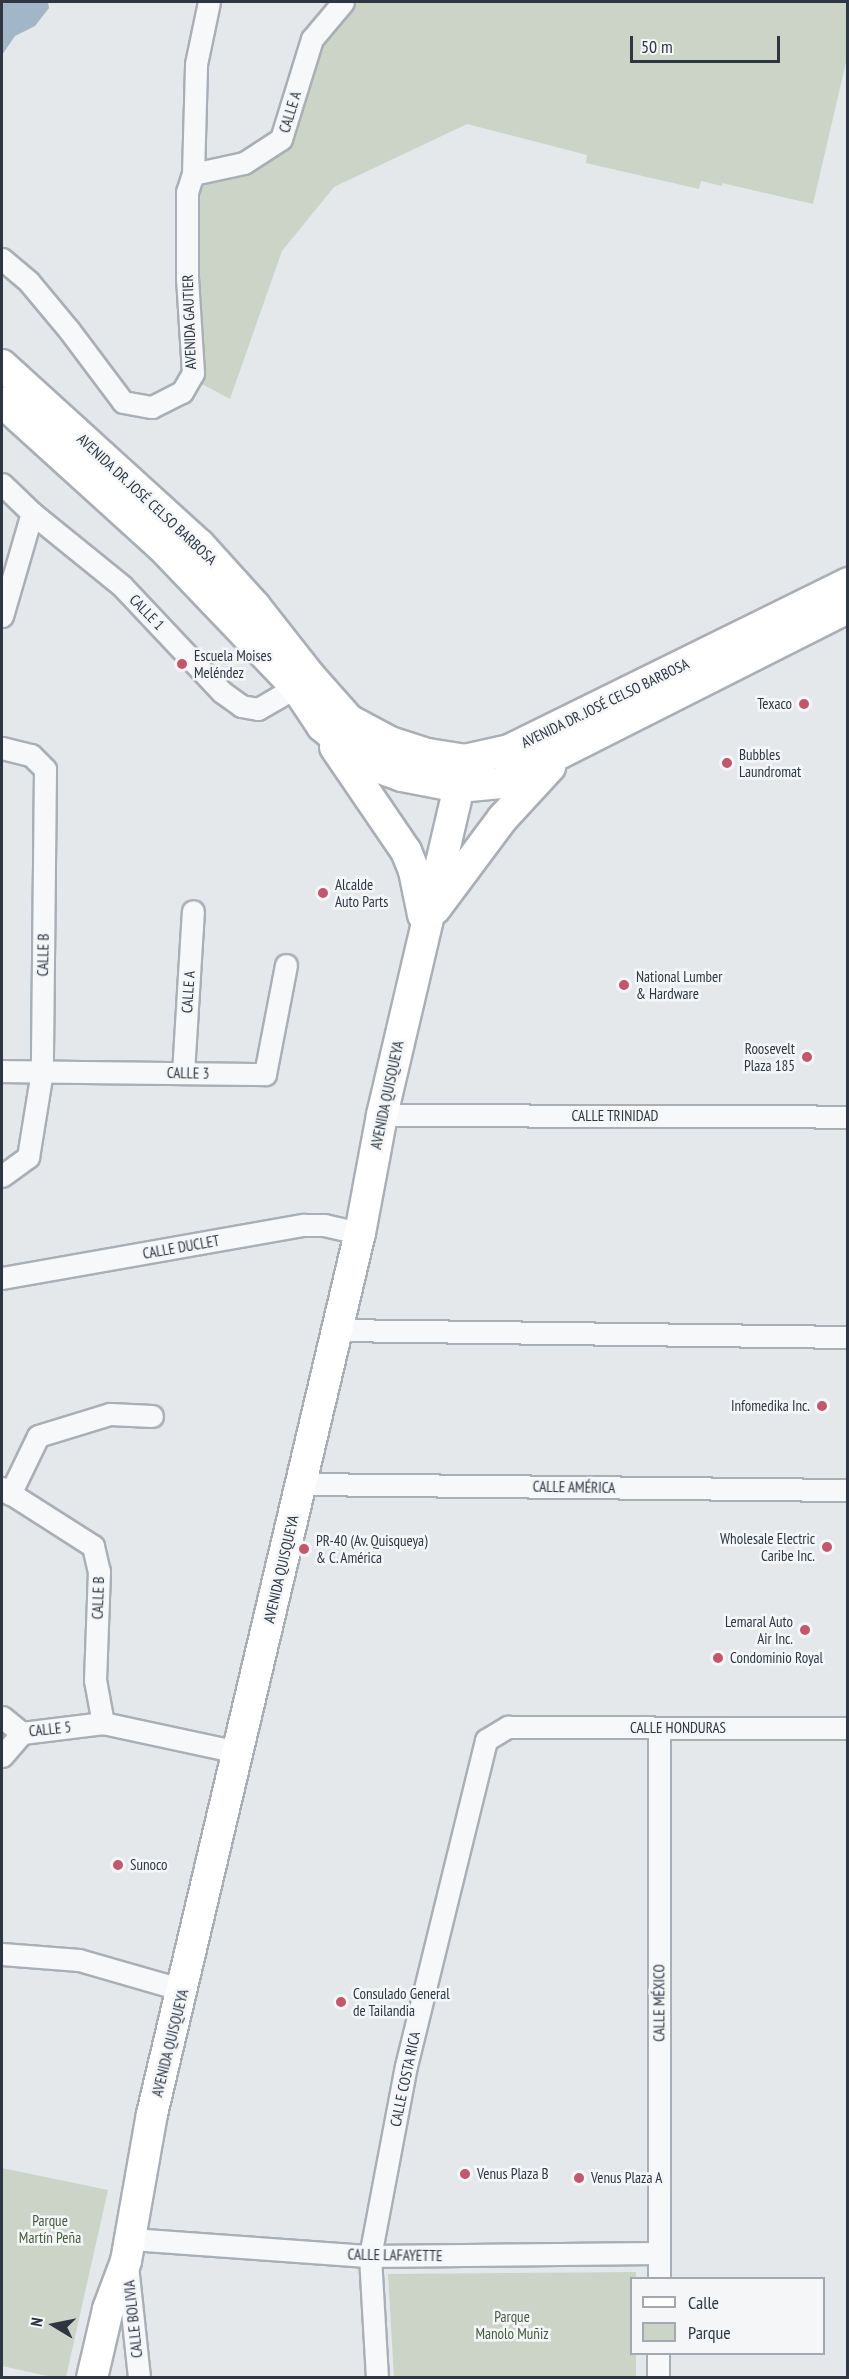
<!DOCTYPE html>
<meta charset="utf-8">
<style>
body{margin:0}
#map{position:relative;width:849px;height:2379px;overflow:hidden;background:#e5e8eb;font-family:"PT Sans Narrow",sans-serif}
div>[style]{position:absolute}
.green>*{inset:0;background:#cbd4c7}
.water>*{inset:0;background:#a3b6c7}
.roads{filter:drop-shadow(2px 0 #aaafb5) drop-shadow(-2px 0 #aaafb5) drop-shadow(0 2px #aaafb5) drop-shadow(0 -2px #aaafb5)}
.street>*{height:21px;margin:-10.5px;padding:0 10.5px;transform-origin:10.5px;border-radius:10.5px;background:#f7f8fa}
.secondary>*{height:30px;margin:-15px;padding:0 15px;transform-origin:15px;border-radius:15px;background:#fff}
.dots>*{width:16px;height:16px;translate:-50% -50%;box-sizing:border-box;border:3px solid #f4f6f8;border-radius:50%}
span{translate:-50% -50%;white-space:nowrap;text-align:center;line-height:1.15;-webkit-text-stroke:5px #f4f6f8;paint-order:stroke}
.street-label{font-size:15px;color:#2e3642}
.poi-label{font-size:15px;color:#2e3642}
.left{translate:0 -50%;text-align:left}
.right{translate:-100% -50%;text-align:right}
.park-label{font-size:15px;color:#435d3c}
.frame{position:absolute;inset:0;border:3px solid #2e3642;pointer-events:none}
.legend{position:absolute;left:630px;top:2277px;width:195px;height:78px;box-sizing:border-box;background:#f4f6f8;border:2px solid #a5a9af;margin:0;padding:8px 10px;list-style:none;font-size:18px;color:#2e3642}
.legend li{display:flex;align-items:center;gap:12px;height:30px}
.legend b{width:30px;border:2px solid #a5a9af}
.north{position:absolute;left:24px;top:2295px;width:60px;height:60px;-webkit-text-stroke:4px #f4f6f8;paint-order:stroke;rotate:280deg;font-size:16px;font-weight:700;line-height:24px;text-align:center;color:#2e3642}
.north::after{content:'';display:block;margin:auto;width:21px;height:27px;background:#2e3642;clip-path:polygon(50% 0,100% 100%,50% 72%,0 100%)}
.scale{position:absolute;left:630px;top:36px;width:150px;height:27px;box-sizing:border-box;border:3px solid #2e3642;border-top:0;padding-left:8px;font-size:18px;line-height:21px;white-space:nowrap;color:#2e3642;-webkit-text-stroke:4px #f4f6f8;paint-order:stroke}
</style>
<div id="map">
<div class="green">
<i style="clip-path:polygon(350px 2px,847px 2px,847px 58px,813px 204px,722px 183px,722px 186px,701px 181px,699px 189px,586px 163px,587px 155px,467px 124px,334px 187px,282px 251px,230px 399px,198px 382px,196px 189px,269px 160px,291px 134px,314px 44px)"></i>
<i style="clip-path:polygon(2px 2168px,108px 2190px,66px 2377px,52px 2377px,2px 2366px)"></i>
<i style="clip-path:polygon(636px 2272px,636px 2278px,632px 2278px,632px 2354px,636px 2354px,636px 2377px,394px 2377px,388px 2274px)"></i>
</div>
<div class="water">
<i style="clip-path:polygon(2px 2px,48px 2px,49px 8px,35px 26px,15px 36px,2px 55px)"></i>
</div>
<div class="roads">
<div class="street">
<i style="left:193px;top:174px;width:52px;rotate:-12.2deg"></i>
<i style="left:244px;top:163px;width:44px;rotate:-33deg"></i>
<i style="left:281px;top:139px;width:105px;rotate:-72.8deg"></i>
<i style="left:312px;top:39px;width:48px;rotate:-50deg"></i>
<i style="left:2px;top:259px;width:35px;rotate:40deg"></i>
<i style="left:29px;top:282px;width:62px;rotate:50.2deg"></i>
<i style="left:69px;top:330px;width:90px;rotate:53.1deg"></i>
<i style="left:123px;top:402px;width:29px;rotate:10deg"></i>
<i style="left:152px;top:407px;width:34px;rotate:-27deg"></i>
<i style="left:182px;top:392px;width:22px;rotate:-60deg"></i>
<i style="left:193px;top:373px;width:95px;rotate:-93.6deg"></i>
<i style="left:187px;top:278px;width:86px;rotate:-90deg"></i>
<i style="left:187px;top:192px;width:19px;rotate:-72deg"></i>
<i style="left:193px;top:174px;width:110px;rotate:-88.4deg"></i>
<i style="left:196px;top:64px;width:63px;rotate:-78.2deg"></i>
<i style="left:2px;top:484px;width:42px;rotate:44deg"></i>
<i style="left:32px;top:513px;width:116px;rotate:39deg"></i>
<i style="left:122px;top:586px;width:146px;rotate:46.7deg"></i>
<i style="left:222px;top:692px;width:24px;rotate:36deg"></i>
<i style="left:241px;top:706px;width:17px;rotate:10deg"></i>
<i style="left:258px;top:709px;width:44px;rotate:-30.1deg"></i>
<i style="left:2px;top:616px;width:107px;rotate:-73.8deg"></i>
<i style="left:2px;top:748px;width:30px;rotate:14deg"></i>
<i style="left:31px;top:755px;width:20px;rotate:45deg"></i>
<i style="left:45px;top:769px;width:302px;rotate:90.6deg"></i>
<i style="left:42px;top:1071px;width:87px;rotate:99.2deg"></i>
<i style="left:28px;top:1157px;width:32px;rotate:144deg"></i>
<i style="left:2px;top:1071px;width:263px;rotate:0.7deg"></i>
<i style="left:265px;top:1074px;width:111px;rotate:-79.1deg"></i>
<i style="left:183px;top:1073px;width:162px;rotate:-86.5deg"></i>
<i style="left:382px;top:1115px;width:466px;rotate:0.2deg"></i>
<i style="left:2px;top:1278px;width:307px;rotate:-10deg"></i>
<i style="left:304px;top:1225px;width:20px"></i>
<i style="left:324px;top:1225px;width:37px;rotate:13deg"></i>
<i style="left:336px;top:1330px;width:512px;rotate:0.78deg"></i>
<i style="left:301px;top:1484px;width:547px;rotate:0.63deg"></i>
<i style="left:2px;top:1488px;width:108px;rotate:32.5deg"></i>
<i style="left:93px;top:1546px;width:26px;rotate:77deg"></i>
<i style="left:99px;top:1571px;width:109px;rotate:92.1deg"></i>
<i style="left:95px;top:1680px;width:44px;rotate:79.5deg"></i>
<i style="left:10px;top:1494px;width:64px;rotate:-64.2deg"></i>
<i style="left:38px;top:1436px;width:75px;rotate:-17deg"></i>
<i style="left:110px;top:1414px;width:42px;rotate:2.7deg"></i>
<i style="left:2px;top:1717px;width:26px;rotate:39deg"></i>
<i style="left:22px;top:1733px;width:82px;rotate:-7deg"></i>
<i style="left:103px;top:1723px;width:138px;rotate:12.1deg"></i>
<i style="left:2px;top:1756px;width:30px;rotate:-49deg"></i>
<i style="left:2px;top:1954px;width:77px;rotate:4.5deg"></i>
<i style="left:79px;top:1960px;width:108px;rotate:16.1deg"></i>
<i style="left:131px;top:2239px;width:240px;rotate:4.1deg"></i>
<i style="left:370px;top:2256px;width:289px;rotate:-0.6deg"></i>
<i style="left:127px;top:2265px;width:114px;rotate:83.9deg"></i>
<i style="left:659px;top:2278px;width:550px;rotate:-90deg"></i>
<i style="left:377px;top:2378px;width:122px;rotate:-93.3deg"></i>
<i style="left:370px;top:2256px;width:193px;rotate:-79.3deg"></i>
<i style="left:406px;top:2066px;width:336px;rotate:-76.2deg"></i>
<i style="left:486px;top:1740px;width:26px;rotate:-31deg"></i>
<i style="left:508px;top:1727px;width:340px;rotate:0.2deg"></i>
<i style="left:658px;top:2378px;width:24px;rotate:-90deg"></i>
</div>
<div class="secondary">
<i style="left:2px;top:365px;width:266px;rotate:42.3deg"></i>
<i style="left:199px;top:544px;width:84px;rotate:47.9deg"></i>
<i style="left:255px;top:606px;width:89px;rotate:51.8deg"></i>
<i style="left:310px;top:676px;width:59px;rotate:48.4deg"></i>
<i style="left:349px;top:720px;width:47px;rotate:28.2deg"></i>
<i style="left:390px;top:742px;width:40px;rotate:18deg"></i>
<i style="left:428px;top:754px;width:37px;rotate:9deg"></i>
<i style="left:465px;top:760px;width:45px;rotate:-12.8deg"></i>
<i style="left:509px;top:750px;width:378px;rotate:-26.2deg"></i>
<i style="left:2px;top:402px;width:216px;rotate:42.2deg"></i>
<i style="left:162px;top:547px;width:194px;rotate:46.3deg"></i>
<i style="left:296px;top:687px;width:47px;rotate:56.3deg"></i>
<i style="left:322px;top:726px;width:57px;rotate:40.1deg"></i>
<i style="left:366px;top:763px;width:38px;rotate:20deg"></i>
<i style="left:402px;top:776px;width:58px;rotate:10.9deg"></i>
<i style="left:459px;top:787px;width:42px;rotate:-5.4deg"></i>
<i style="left:501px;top:783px;width:389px;rotate:-26.8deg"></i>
<i style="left:335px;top:747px;width:126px;rotate:55.7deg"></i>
<i style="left:406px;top:851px;width:22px;rotate:68deg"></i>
<i style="left:414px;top:871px;width:45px;rotate:78.4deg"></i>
<i style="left:435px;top:909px;width:112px;rotate:-53.3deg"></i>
<i style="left:502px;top:819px;width:71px;rotate:-47.3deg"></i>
<i style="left:92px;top:2378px;width:71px;rotate:-76.9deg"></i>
<i style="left:108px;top:2309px;width:51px;rotate:-69.4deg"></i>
<i style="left:126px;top:2261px;width:149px;rotate:-80deg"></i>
<i style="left:152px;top:2114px;width:905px;rotate:-76.72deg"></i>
<i style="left:360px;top:1233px;width:120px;rotate:-79.4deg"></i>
<i style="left:382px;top:1115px;width:365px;rotate:-76.8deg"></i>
</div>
</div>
<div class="dots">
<i style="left:182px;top:664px;background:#c3576b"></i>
<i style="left:804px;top:704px;background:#c3576b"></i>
<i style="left:727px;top:763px;background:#c3576b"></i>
<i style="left:323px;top:893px;background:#c3576b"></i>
<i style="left:624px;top:985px;background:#c3576b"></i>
<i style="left:807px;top:1057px;background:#c3576b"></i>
<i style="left:822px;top:1406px;background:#c3576b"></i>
<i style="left:827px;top:1547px;background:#c3576b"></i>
<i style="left:304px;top:1549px;background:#c3576b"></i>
<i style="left:805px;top:1630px;background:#c3576b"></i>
<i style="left:718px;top:1658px;background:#c3576b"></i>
<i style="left:118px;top:1865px;background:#c3576b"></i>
<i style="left:341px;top:2002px;background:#c3576b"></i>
<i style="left:465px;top:2174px;background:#c3576b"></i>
<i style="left:579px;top:2178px;background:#c3576b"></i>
</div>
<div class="street-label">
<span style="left:290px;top:112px;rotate:-73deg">CALLE A</span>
<span style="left:189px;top:322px;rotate:-92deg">AVENIDA GAUTIER</span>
<span style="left:147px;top:499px;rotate:43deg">AVENIDA DR. JOSÉ CELSO BARBOSA</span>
<span style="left:147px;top:612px;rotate:46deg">CALLE 1</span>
<span style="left:605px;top:703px;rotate:-26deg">AVENIDA DR. JOSÉ CELSO BARBOSA</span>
<span style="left:43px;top:955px;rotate:-89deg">CALLE B</span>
<span style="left:188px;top:992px;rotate:-86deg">CALLE A</span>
<span style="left:188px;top:1073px;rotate:1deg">CALLE 3</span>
<span style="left:387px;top:1095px;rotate:-78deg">AVENIDA QUISQUEYA</span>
<span style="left:615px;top:1116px">CALLE TRINIDAD</span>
<span style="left:181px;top:1247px;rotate:-10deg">CALLE DUCLET</span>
<span style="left:574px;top:1487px;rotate:1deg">CALLE AMÉRICA</span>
<span style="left:281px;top:1569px;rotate:-77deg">AVENIDA QUISQUEYA</span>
<span style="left:98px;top:1598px;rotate:-88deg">CALLE B</span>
<span style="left:678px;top:1728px">CALLE HONDURAS</span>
<span style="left:50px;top:1729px;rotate:-6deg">CALLE 5</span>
<span style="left:659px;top:2003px;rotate:-90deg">CALLE MÉXICO</span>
<span style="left:170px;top:2043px;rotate:-76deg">AVENIDA QUISQUEYA</span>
<span style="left:405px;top:2079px;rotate:-78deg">CALLE COSTA RICA</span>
<span style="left:395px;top:2255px;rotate:1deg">CALLE LAFAYETTE</span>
<span style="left:133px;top:2319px;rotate:-96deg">CALLE BOLIVIA</span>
</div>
<div class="poi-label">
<span class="left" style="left:194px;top:664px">Escuela Moises<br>Meléndez</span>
<span class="right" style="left:792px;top:704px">Texaco</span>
<span class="left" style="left:739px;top:763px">Bubbles<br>Laundromat</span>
<span class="left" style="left:335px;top:893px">Alcalde<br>Auto Parts</span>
<span class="left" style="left:636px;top:985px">National Lumber<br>&amp; Hardware</span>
<span class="right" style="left:795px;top:1057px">Roosevelt<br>Plaza 185</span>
<span class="right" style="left:810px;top:1406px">Infomedika Inc.</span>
<span class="right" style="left:815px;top:1547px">Wholesale Electric<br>Caribe Inc.</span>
<span class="left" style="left:316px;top:1549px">PR-40 (Av. Quisqueya)<br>&amp; C. América</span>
<span class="right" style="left:793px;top:1630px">Lemaral Auto<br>Air Inc.</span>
<span class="left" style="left:730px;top:1658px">Condominio Royal</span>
<span class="left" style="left:130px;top:1865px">Sunoco</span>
<span class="left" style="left:353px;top:2002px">Consulado General<br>de Tailandia</span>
<span class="left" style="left:477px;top:2174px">Venus Plaza B</span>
<span class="left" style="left:591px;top:2178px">Venus Plaza A</span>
</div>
<div class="park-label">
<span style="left:50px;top:2229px">Parque<br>Martín Peña</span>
<span style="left:512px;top:2325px">Parque<br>Manolo Muñiz</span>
</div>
<div class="frame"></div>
<ul class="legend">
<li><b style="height:8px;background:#fff"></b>Calle</li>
<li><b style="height:16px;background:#cbd4c7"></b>Parque</li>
</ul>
<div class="north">N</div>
<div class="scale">50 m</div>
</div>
